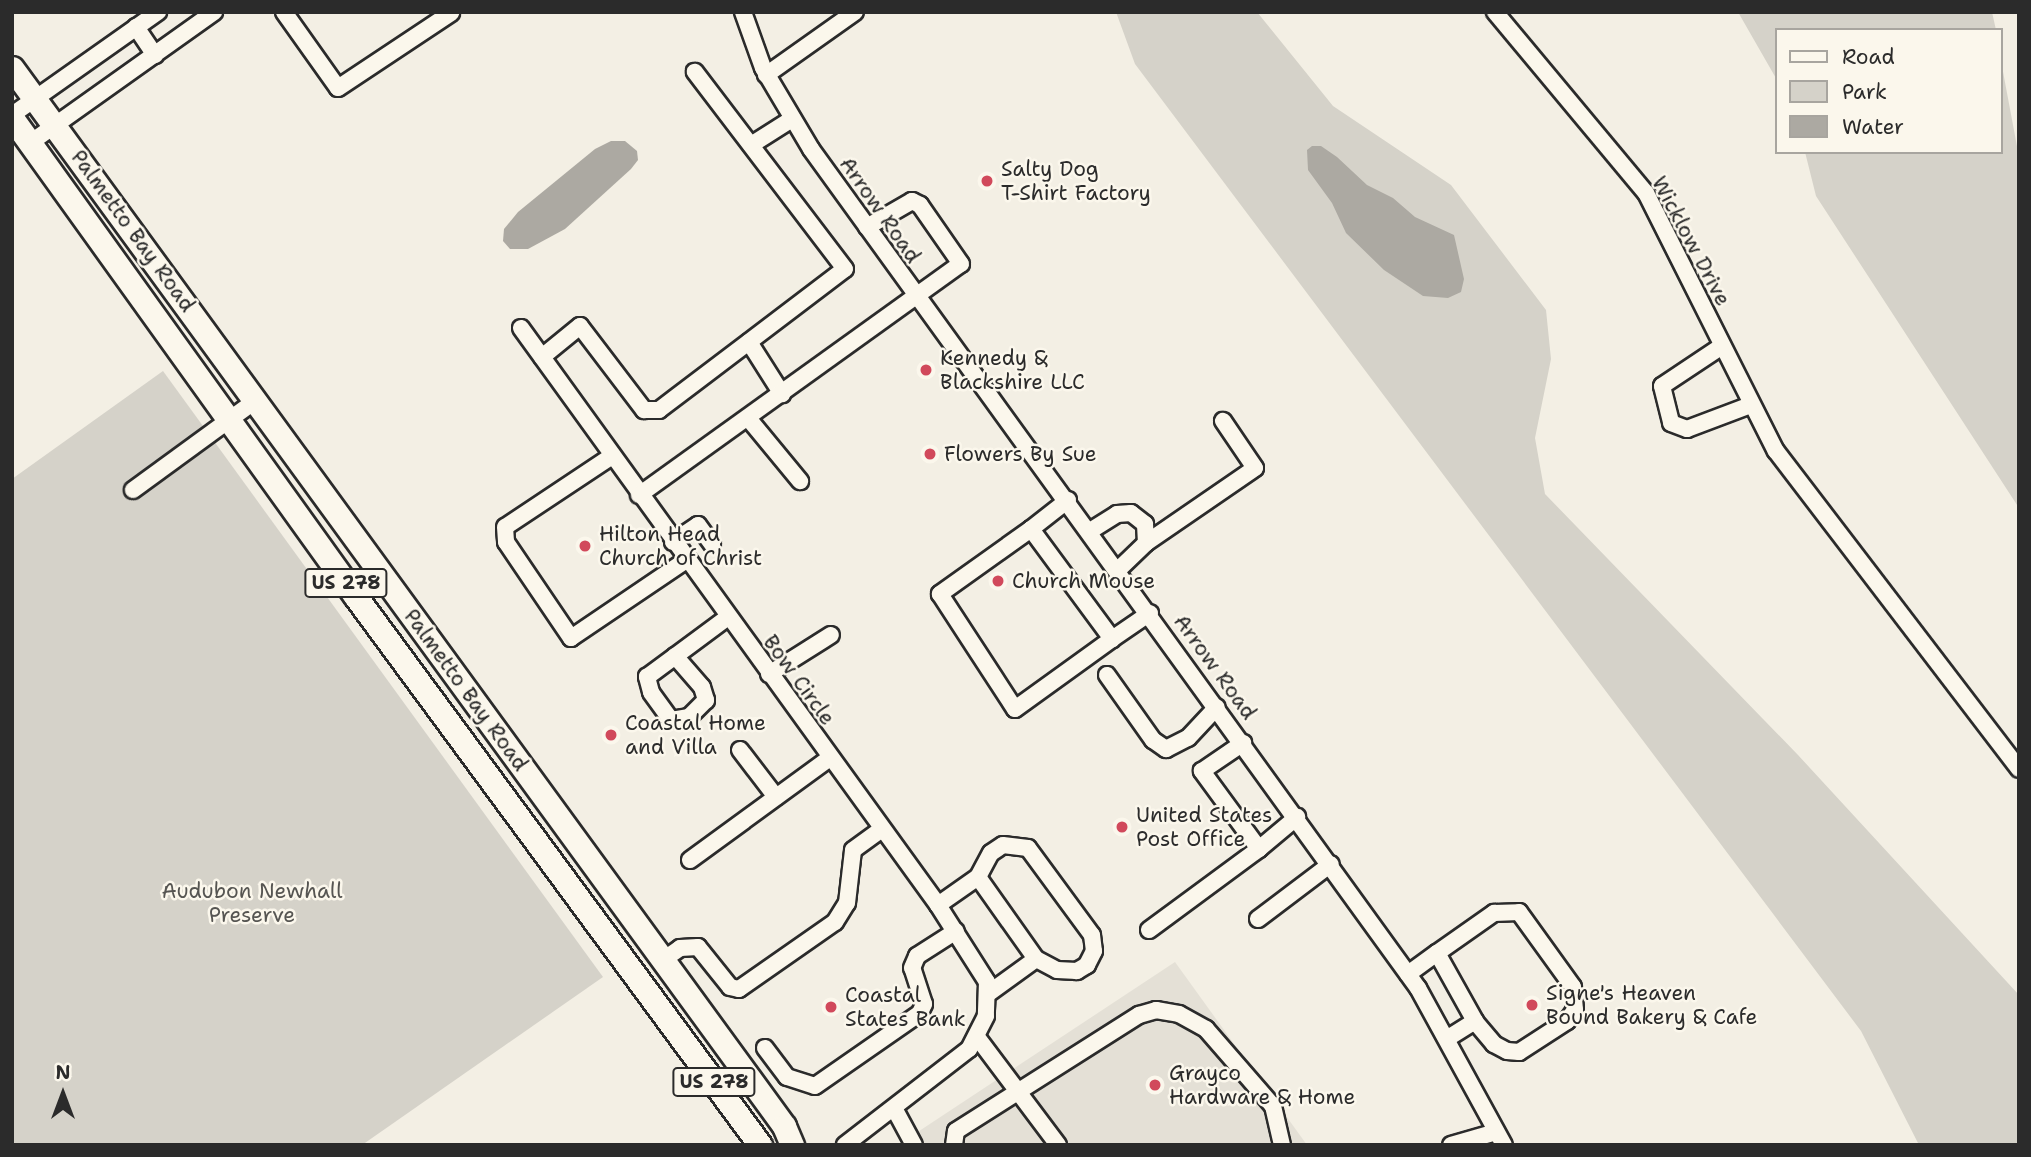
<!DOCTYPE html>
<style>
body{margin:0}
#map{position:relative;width:2031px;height:1157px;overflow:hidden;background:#f3efe4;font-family:"Shantell Sans",sans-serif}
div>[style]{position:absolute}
.built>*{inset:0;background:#e4e0d6}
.green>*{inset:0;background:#d5d2c9}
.water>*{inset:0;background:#aca9a2}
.roads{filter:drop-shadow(2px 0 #2b2b2b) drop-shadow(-2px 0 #2b2b2b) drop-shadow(0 2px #2b2b2b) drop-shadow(0 -2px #2b2b2b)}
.minor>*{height:16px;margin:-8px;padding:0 8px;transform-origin:8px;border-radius:8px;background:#fbf7ec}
.highway>*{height:23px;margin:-11.5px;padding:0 11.5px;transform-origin:11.5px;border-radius:11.5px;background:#fbf7ec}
.dots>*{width:19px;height:19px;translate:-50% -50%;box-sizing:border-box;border:4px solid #fbf7ec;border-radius:50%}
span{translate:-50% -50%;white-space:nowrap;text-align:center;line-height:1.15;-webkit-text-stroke:5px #fbf7ec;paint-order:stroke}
.shield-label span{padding:2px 5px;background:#fbf7ec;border:2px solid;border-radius:5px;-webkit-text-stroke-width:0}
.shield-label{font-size:19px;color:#2b2b2b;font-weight:700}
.poi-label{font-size:21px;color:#2b2b2b}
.left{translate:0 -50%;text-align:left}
.street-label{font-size:21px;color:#2b2b2b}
.park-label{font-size:21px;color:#565552}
.frame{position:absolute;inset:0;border:14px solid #2b2b2b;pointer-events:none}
.legend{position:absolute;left:1775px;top:28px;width:228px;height:126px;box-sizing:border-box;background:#fbf7ec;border:2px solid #a8a59f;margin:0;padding:9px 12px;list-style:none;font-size:21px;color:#2b2b2b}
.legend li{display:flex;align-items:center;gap:14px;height:35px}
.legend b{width:35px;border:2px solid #a8a59f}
.north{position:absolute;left:28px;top:1059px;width:70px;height:70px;-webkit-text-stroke:5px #fbf7ec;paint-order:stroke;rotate:0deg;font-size:19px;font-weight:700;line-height:28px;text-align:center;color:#2b2b2b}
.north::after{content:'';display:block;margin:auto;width:24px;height:32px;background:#2b2b2b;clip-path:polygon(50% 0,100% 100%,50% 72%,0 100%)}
</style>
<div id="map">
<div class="built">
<i style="clip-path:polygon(1175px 962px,1307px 1145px,898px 1145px)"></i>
</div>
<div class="green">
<i style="clip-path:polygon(1116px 12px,1257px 12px,1333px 106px,1451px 185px,1546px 310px,1551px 359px,1535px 438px,1545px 494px,1798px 755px,2019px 995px,2019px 1145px,1919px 1145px,1861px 1031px,1135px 64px)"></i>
<i style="clip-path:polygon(1738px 12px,1992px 12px,1996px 30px,1777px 30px,1777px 80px)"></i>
<i style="clip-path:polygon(2001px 61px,2019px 157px,2019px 508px,1816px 196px,1805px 152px,2001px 152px)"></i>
<i style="clip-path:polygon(163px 371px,603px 977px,362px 1145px,12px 1145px,12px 479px)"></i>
</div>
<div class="water">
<i style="clip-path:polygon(611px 141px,625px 141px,637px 151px,638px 160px,631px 169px,565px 229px,528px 249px,510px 249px,503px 241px,504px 229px,518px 212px,595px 149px)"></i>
<i style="clip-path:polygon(1312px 146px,1321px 146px,1337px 157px,1367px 185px,1393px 198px,1415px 217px,1454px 235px,1464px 279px,1461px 292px,1448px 298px,1423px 296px,1384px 270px,1346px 233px,1332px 203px,1308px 170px,1307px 150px)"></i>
</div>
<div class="roads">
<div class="minor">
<i style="left:284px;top:12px;width:93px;rotate:54.6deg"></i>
<i style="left:338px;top:88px;width:136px;rotate:-33.6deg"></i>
<i style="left:743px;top:12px;width:59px;rotate:70.3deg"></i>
<i style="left:763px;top:68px;width:94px;rotate:59.3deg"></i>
<i style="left:811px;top:149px;width:1036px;rotate:54.12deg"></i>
<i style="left:1418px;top:988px;width:179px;rotate:61.3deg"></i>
<i style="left:1495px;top:12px;width:236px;rotate:50.2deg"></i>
<i style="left:1646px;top:193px;width:289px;rotate:63.3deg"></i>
<i style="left:1776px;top:451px;width:400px;rotate:52.6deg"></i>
<i style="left:136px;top:27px;width:34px;rotate:56deg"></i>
<i style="left:766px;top:75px;width:109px;rotate:-35.3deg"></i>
<i style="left:12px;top:115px;width:179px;rotate:-35.2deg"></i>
<i style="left:30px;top:143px;width:226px;rotate:-35.4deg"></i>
<i style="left:751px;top:145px;width:49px;rotate:-32.4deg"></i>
<i style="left:521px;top:328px;width:712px;rotate:54.14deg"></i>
<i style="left:938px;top:905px;width:91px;rotate:57.5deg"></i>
<i style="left:987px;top:982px;width:34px;rotate:92deg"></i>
<i style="left:986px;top:1016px;width:37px;rotate:117deg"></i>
<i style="left:969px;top:1049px;width:157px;rotate:142.3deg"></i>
<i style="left:749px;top:342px;width:62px;rotate:57.6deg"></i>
<i style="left:1722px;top:346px;width:72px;rotate:146.3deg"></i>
<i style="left:1662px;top:386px;width:38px;rotate:76deg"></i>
<i style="left:1671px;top:423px;width:17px;rotate:21deg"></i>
<i style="left:1687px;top:429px;width:68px;rotate:-20.6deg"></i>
<i style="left:542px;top:357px;width:49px;rotate:-39.2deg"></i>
<i style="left:580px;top:326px;width:106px;rotate:52.7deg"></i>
<i style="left:644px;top:410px;width:15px"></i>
<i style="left:659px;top:410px;width:233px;rotate:-37.2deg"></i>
<i style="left:845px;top:269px;width:248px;rotate:-127.3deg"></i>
<i style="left:748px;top:418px;width:82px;rotate:50.5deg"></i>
<i style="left:612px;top:456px;width:128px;rotate:146.4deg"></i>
<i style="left:505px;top:527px;width:15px;rotate:86deg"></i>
<i style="left:506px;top:542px;width:116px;rotate:55.9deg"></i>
<i style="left:571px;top:638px;width:139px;rotate:-34.1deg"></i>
<i style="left:133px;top:490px;width:151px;rotate:-36.1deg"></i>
<i style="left:639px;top:495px;width:396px;rotate:-35.7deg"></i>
<i style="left:961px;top:264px;width:72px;rotate:-124.8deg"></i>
<i style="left:920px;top:205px;width:9px;rotate:-153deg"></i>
<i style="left:912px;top:201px;width:52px;rotate:150deg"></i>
<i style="left:1068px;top:500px;width:47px;rotate:141.9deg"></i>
<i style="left:1031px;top:529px;width:137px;rotate:53.6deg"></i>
<i style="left:1112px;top:639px;width:46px;rotate:-34.4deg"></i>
<i style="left:1031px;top:529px;width:112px;rotate:144.5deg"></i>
<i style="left:940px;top:594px;width:137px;rotate:56.9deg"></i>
<i style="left:1015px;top:709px;width:120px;rotate:-35.8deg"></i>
<i style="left:1090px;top:531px;width:32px;rotate:-32deg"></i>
<i style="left:1117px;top:514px;width:14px;rotate:-4deg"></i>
<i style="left:1131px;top:513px;width:18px;rotate:38deg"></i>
<i style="left:1145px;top:524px;width:19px;rotate:87deg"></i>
<i style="left:1146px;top:543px;width:39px;rotate:136deg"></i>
<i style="left:673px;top:542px;width:30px;rotate:-34deg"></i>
<i style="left:698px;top:525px;width:24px;rotate:54deg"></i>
<i style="left:1146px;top:543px;width:132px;rotate:-34.5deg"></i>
<i style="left:1255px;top:468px;width:57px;rotate:-124.2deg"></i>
<i style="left:675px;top:656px;width:41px;rotate:48.9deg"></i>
<i style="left:702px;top:687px;width:14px;rotate:73deg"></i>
<i style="left:706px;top:700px;width:24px;rotate:135deg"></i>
<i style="left:689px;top:717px;width:18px;rotate:171deg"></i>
<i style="left:671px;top:720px;width:34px;rotate:-126deg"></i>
<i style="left:651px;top:692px;width:16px;rotate:-105deg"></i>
<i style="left:647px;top:677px;width:101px;rotate:-36.5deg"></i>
<i style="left:769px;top:674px;width:73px;rotate:-32.2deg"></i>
<i style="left:1107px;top:675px;width:80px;rotate:54.7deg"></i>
<i style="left:1153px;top:740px;width:16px;rotate:35deg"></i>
<i style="left:1166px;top:749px;width:25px;rotate:-27deg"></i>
<i style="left:1188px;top:738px;width:42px;rotate:-46.9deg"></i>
<i style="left:740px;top:750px;width:59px;rotate:52.5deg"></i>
<i style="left:1259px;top:849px;width:50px;rotate:-40.1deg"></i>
<i style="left:690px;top:860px;width:173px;rotate:-36.1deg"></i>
<i style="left:938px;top:905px;width:49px;rotate:-35deg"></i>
<i style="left:978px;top:877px;width:27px;rotate:-62deg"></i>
<i style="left:991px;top:853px;width:14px;rotate:-34deg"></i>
<i style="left:1003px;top:845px;width:25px;rotate:7deg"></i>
<i style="left:1028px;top:848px;width:108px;rotate:53.7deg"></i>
<i style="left:1092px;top:935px;width:16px;rotate:83deg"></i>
<i style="left:1094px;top:951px;width:16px;rotate:117deg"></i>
<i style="left:1087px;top:965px;width:12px;rotate:149deg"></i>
<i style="left:1077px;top:971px;width:20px;rotate:-177deg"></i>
<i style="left:1057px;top:970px;width:24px;rotate:-152deg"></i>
<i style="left:1036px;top:959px;width:100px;rotate:-125.3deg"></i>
<i style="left:1258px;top:919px;width:91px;rotate:-37deg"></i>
<i style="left:1149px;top:930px;width:137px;rotate:-36.4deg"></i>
<i style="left:1259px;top:849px;width:97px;rotate:-126.2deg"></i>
<i style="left:1202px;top:771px;width:50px;rotate:-34.3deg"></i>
<i style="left:663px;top:960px;width:21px;rotate:-35deg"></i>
<i style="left:680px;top:948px;width:18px;rotate:-3deg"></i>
<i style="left:698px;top:947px;width:51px;rotate:51.3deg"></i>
<i style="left:730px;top:987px;width:9px;rotate:13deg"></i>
<i style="left:739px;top:989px;width:117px;rotate:-34.9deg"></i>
<i style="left:835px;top:922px;width:22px;rotate:-58deg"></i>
<i style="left:847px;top:903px;width:53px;rotate:-83.5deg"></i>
<i style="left:853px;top:850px;width:34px;rotate:-36deg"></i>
<i style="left:1408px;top:974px;width:36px;rotate:-36deg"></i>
<i style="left:1437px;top:953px;width:70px;rotate:-35.1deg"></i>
<i style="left:1494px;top:913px;width:25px;rotate:-2deg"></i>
<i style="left:1519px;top:912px;width:92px;rotate:54.2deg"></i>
<i style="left:1573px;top:987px;width:23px;rotate:85deg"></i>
<i style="left:1575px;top:1010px;width:14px;rotate:126deg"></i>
<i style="left:1567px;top:1021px;width:57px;rotate:147.1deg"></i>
<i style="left:1519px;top:1052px;width:12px;rotate:-175deg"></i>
<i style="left:1507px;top:1051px;width:15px;rotate:-152deg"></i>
<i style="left:1494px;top:1044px;width:30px;rotate:-130deg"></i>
<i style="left:1475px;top:1021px;width:78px;rotate:-119.2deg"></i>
<i style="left:989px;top:993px;width:58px;rotate:-35.9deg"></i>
<i style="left:977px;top:1037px;width:135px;rotate:53.1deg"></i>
<i style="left:1448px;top:1038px;width:32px;rotate:-32deg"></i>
<i style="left:765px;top:1048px;width:36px;rotate:53deg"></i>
<i style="left:787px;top:1077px;width:29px;rotate:18deg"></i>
<i style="left:815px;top:1086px;width:128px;rotate:-34.8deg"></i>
<i style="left:920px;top:1013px;width:10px;rotate:-66deg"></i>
<i style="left:924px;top:1004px;width:38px;rotate:-108deg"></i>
<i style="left:912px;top:968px;width:13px;rotate:-67deg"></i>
<i style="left:917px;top:956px;width:46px;rotate:-32.7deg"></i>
<i style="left:894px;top:1108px;width:42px;rotate:61.6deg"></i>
<i style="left:954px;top:1145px;width:14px;rotate:-82deg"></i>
<i style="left:956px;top:1131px;width:217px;rotate:-32.4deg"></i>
<i style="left:1139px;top:1015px;width:18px;rotate:-16deg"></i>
<i style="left:1156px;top:1010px;width:23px;rotate:10deg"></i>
<i style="left:1179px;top:1014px;width:31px;rotate:29deg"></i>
<i style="left:1206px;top:1029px;width:102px;rotate:49deg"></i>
<i style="left:1273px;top:1106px;width:40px;rotate:77deg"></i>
<i style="left:1451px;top:1145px;width:47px;rotate:-16.1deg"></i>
</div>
<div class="highway">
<i style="left:12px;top:68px;width:1310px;rotate:53.88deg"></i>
<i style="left:784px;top:1126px;width:21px;rotate:67deg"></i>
<i style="left:12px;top:118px;width:590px;rotate:54.32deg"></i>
<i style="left:356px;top:597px;width:681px;rotate:53.6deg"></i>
</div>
</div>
<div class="dots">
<i style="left:987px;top:181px;background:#d1495b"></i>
<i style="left:926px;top:370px;background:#d1495b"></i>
<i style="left:930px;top:454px;background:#d1495b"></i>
<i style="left:585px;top:546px;background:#d1495b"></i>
<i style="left:998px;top:581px;background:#d1495b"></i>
<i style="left:611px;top:735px;background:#d1495b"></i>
<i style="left:1122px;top:827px;background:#d1495b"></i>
<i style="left:1532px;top:1005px;background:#d1495b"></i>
<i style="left:831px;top:1007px;background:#d1495b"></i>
<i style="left:1155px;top:1085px;background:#d1495b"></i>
</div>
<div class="shield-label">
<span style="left:346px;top:583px">US 278</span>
<span style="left:714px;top:1082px">US 278</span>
</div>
<div class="poi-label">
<span class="left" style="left:1001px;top:181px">Salty Dog<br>T-Shirt Factory</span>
<span class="left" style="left:940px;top:370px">Kennedy &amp;<br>Blackshire LLC</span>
<span class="left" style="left:944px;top:454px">Flowers By Sue</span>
<span class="left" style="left:599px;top:546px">Hilton Head<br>Church of Christ</span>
<span class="left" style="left:1012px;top:581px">Church Mouse</span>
<span class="left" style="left:625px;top:735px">Coastal Home<br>and Villa</span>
<span class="left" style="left:1136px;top:827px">United States<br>Post Office</span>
<span class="left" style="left:1546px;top:1005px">Signe's Heaven<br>Bound Bakery &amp; Cafe</span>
<span class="left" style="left:845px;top:1007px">Coastal<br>States Bank</span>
<span class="left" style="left:1169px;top:1085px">Grayco<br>Hardware &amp; Home</span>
</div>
<div class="street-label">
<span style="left:880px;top:210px;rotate:55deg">Arrow Road</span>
<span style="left:133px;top:231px;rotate:54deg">Palmetto Bay Road</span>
<span style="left:1691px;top:241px;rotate:62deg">Wicklow Drive</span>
<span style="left:1215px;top:667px;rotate:54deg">Arrow Road</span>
<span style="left:799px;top:680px;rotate:54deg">Bow Circle</span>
<span style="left:466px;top:690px;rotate:54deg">Palmetto Bay Road</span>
</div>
<div class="park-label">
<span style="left:252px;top:903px">Audubon Newhall<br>Preserve</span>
</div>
<div class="frame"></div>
<ul class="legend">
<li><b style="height:9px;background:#fbf7ec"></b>Road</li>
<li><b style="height:19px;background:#d5d2c9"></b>Park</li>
<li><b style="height:19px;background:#aca9a2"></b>Water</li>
</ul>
<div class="north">N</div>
</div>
